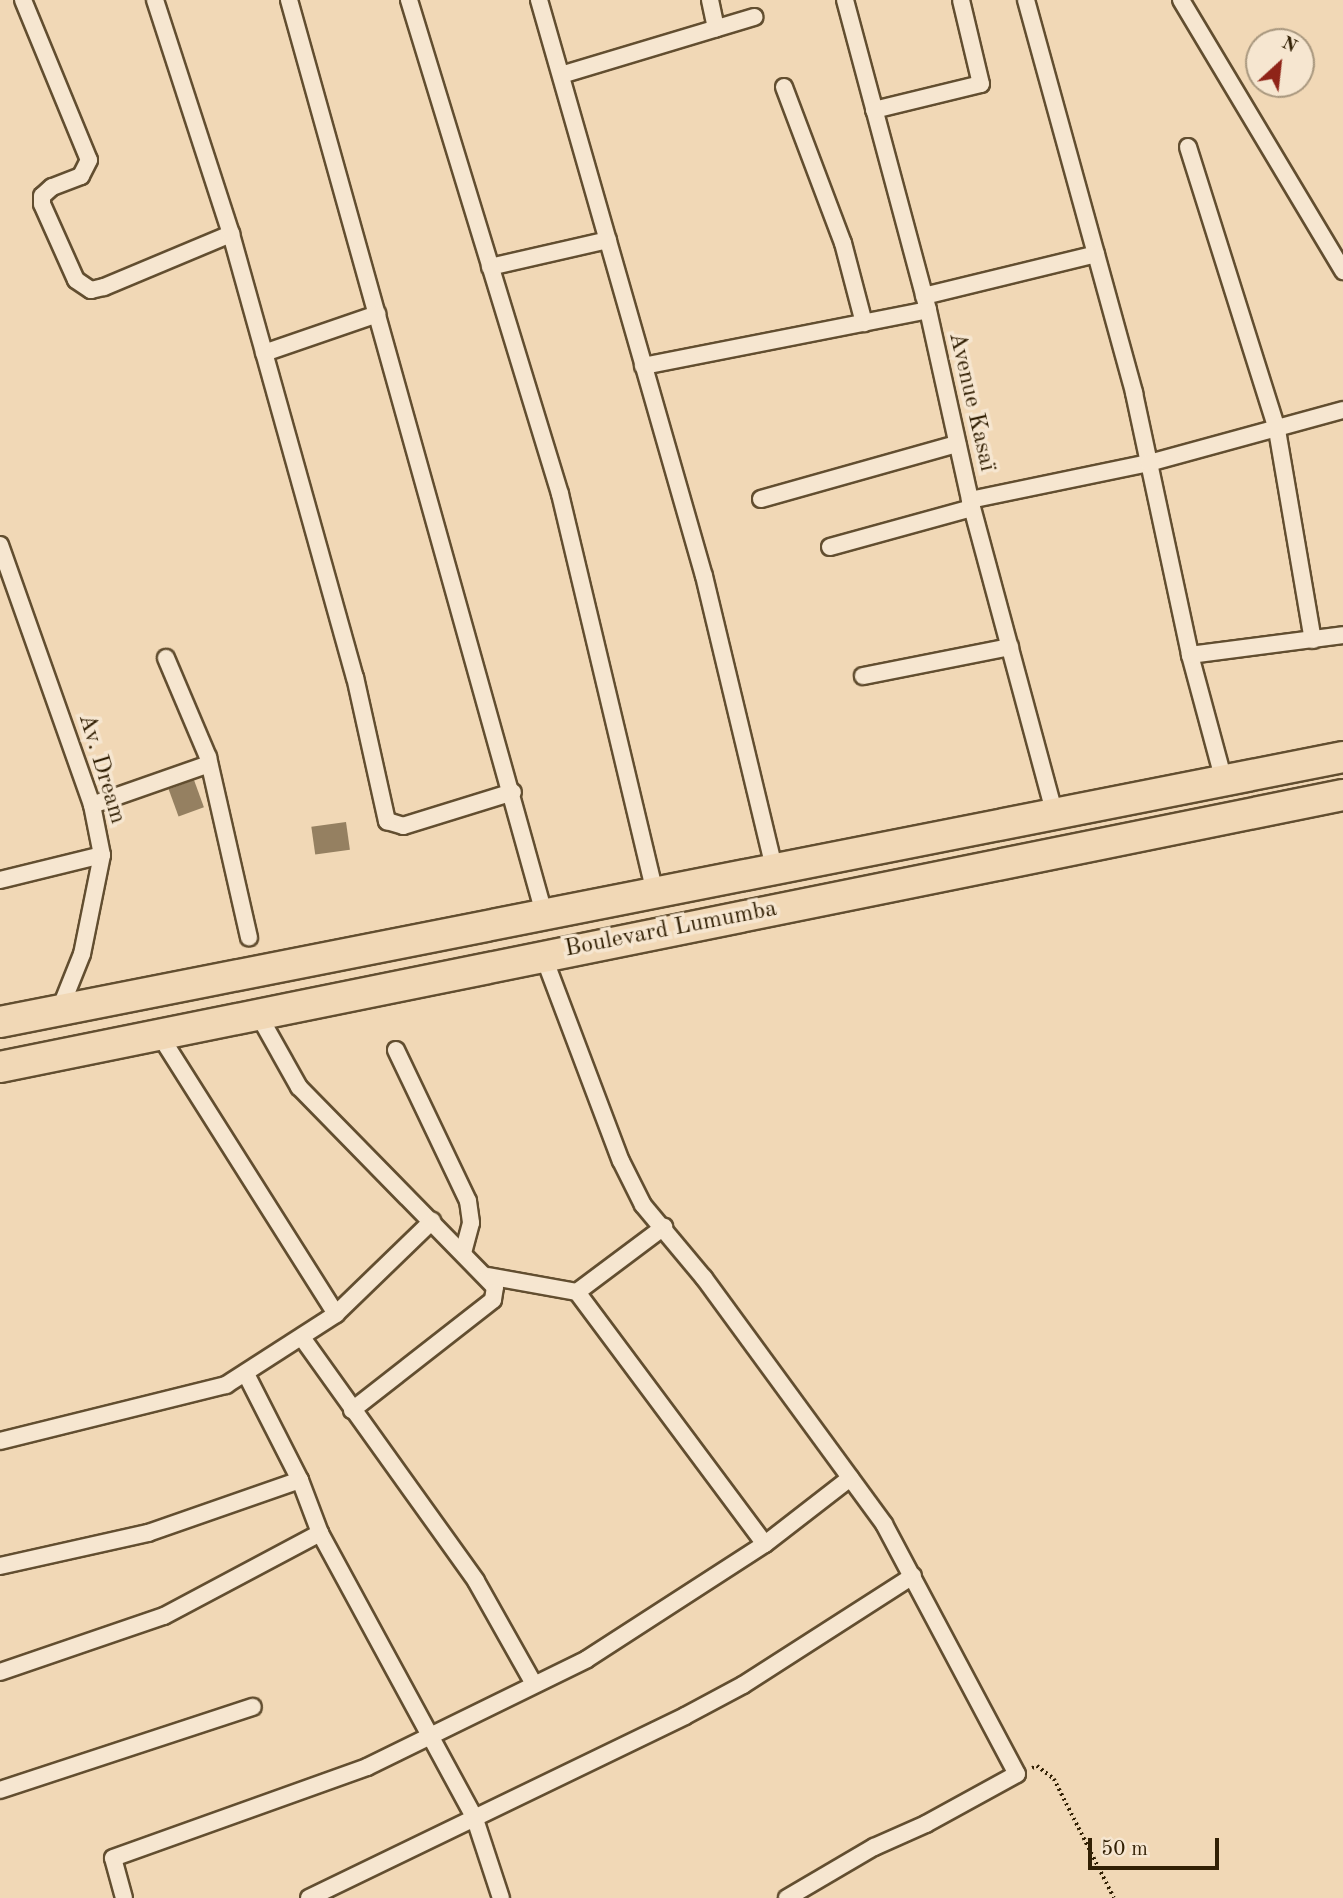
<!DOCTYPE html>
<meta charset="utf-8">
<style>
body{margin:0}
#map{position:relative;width:1343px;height:1898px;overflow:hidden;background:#f1d8b6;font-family:"Old Standard TT",serif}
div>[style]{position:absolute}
.building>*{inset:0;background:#958061;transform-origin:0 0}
.path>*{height:3.5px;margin-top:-1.75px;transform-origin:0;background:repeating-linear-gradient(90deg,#322004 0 2px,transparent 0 5.5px)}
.roads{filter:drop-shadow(2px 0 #624e30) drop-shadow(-2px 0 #624e30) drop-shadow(0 2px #624e30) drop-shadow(0 -2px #624e30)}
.street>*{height:16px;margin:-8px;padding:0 8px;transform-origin:8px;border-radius:8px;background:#f6e6d0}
.highway>*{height:30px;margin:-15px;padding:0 15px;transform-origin:15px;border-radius:15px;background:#f1d8b6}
span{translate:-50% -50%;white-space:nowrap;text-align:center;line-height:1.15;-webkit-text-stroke:7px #f6e6d0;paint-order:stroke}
.street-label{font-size:24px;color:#322004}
.north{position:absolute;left:1245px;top:28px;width:70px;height:70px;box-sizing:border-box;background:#f6e6d0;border:2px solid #a8977e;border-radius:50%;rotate:27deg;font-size:19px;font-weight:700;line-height:28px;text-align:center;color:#322004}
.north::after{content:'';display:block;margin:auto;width:24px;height:32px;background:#8f2418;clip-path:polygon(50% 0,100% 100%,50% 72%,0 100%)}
.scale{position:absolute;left:1088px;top:1838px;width:131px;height:32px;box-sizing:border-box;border:4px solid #322004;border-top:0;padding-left:9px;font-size:21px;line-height:24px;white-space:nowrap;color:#322004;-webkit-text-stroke:5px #f6e6d0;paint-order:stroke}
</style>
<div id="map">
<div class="building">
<i style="left:194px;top:780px;width:29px;height:27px;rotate:70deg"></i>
<i style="left:346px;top:822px;width:28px;height:35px;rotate:82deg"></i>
</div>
<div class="path">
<i style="left:1032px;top:1768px;width:5px;rotate:-22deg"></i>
<i style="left:1037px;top:1766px;width:21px;rotate:37deg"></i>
<i style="left:1054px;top:1779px;width:133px;rotate:63.2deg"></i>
</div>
<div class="roads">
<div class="street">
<i style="left:23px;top:0;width:173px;rotate:67.6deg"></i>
<i style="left:89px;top:160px;width:18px;rotate:117deg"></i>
<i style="left:81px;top:176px;width:31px;rotate:159deg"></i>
<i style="left:52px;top:187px;width:13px;rotate:138deg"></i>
<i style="left:42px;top:196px;width:8px;rotate:90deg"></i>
<i style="left:42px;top:204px;width:83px;rotate:65.9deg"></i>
<i style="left:76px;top:280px;width:18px;rotate:34deg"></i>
<i style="left:91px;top:290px;width:13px;rotate:-13deg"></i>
<i style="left:104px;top:287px;width:138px;rotate:-22.7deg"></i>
<i style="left:155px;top:0;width:246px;rotate:72deg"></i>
<i style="left:231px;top:234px;width:460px;rotate:74.4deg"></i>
<i style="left:355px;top:677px;width:148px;rotate:77.5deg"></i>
<i style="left:387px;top:821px;width:17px;rotate:17deg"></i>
<i style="left:403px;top:826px;width:115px;rotate:-17.2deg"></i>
<i style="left:289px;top:0;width:952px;rotate:74.4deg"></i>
<i style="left:409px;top:0;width:517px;rotate:73deg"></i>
<i style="left:560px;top:494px;width:413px;rotate:76.6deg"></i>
<i style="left:539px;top:0;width:599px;rotate:74.02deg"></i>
<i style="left:704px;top:576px;width:303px;rotate:76.5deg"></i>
<i style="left:710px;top:0;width:29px;rotate:78deg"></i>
<i style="left:845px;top:0;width:321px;rotate:75deg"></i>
<i style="left:928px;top:310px;width:195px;rotate:77.5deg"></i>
<i style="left:970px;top:500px;width:325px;rotate:74.9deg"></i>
<i style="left:1026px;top:0;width:408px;rotate:74.6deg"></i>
<i style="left:1134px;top:393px;width:268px;rotate:77.9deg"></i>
<i style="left:1190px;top:655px;width:131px;rotate:74.9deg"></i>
<i style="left:1181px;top:0;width:316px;rotate:59.1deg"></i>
<i style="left:561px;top:75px;width:202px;rotate:-16.7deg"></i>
<i style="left:784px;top:87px;width:167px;rotate:69.3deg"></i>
<i style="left:843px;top:243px;width:83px;rotate:75.3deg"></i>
<i style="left:874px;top:110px;width:110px;rotate:-13.7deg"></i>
<i style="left:981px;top:84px;width:86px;rotate:-103.4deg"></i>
<i style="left:1188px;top:147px;width:297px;rotate:72.5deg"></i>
<i style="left:1277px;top:430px;width:213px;rotate:80.3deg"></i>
<i style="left:490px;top:267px;width:121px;rotate:-12.9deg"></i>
<i style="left:924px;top:296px;width:177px;rotate:-13.7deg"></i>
<i style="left:264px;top:353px;width:120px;rotate:-19deg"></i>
<i style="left:643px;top:366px;width:290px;rotate:-11.1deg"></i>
<i style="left:761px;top:499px;width:204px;rotate:-15.7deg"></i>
<i style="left:970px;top:500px;width:183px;rotate:-11.7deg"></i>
<i style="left:1149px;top:463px;width:201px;rotate:-15.3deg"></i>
<i style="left:0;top:545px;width:276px;rotate:70.5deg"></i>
<i style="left:92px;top:805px;width:51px;rotate:78.7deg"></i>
<i style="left:102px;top:855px;width:101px;rotate:101.4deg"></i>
<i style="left:82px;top:954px;width:59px;rotate:111.8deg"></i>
<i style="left:830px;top:547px;width:147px;rotate:-15.4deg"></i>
<i style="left:1190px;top:655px;width:154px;rotate:-7.4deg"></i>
<i style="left:166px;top:658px;width:108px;rotate:67deg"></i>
<i style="left:208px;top:757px;width:185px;rotate:77.2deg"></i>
<i style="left:863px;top:676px;width:150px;rotate:-11.2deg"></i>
<i style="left:92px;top:805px;width:124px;rotate:-19.3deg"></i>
<i style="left:0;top:880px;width:105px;rotate:-13.8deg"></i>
<i style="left:543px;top:955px;width:220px;rotate:69.3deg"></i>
<i style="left:621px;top:1161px;width:49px;rotate:63.4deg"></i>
<i style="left:643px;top:1205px;width:95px;rotate:50.1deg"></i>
<i style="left:704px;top:1278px;width:305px;rotate:53.8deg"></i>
<i style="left:884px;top:1524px;width:283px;rotate:62deg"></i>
<i style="left:1017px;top:1774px;width:104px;rotate:151.2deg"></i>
<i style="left:926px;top:1824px;width:57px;rotate:156.1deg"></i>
<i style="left:874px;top:1847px;width:101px;rotate:149.6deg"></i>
<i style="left:258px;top:1014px;width:84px;rotate:60.7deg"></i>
<i style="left:299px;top:1087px;width:280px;rotate:45.6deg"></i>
<i style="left:495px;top:1287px;width:13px;rotate:99deg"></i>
<i style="left:493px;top:1300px;width:179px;rotate:142deg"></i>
<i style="left:159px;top:1034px;width:331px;rotate:57.7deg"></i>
<i style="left:396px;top:1050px;width:167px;rotate:64.5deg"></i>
<i style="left:468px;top:1201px;width:22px;rotate:82deg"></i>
<i style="left:471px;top:1223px;width:30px;rotate:105deg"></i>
<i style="left:488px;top:1276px;width:90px;rotate:10.2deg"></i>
<i style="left:577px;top:1292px;width:314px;rotate:53.3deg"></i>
<i style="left:577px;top:1292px;width:109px;rotate:-36.8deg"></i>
<i style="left:303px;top:1339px;width:297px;rotate:54.4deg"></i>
<i style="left:476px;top:1581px;width:118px;rotate:60.6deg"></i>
<i style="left:246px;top:1374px;width:119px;rotate:63deg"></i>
<i style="left:300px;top:1480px;width:57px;rotate:69.3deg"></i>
<i style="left:320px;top:1533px;width:325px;rotate:61.5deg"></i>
<i style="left:475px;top:1819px;width:83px;rotate:71.8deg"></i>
<i style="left:0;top:1441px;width:233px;rotate:-13.9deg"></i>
<i style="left:226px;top:1385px;width:131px;rotate:-32.8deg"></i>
<i style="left:336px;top:1314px;width:134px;rotate:-44.1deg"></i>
<i style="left:0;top:1566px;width:152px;rotate:-12.6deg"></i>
<i style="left:148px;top:1533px;width:161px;rotate:-19.2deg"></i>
<i style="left:0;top:1672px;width:173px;rotate:-18.9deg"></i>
<i style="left:164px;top:1616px;width:177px;rotate:-28deg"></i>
<i style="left:0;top:1790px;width:266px;rotate:-18.2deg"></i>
<i style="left:124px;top:1898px;width:41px;rotate:-105.4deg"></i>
<i style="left:113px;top:1858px;width:270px;rotate:-19.7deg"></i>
<i style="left:367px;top:1767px;width:245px;rotate:-26.1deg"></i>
<i style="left:587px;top:1659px;width:212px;rotate:-32.9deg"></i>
<i style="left:765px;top:1544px;width:108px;rotate:-37.8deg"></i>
<i style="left:309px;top:1898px;width:418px;rotate:-25.8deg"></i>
<i style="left:685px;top:1716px;width:66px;rotate:-28.1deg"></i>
<i style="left:743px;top:1685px;width:202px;rotate:-32.7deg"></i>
</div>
<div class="highway">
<i style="left:0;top:1022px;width:1369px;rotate:-11.16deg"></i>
<i style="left:0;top:1067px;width:1370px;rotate:-11.45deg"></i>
</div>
</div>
<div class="street-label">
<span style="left:971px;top:402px;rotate:77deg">Avenue Kasaï</span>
<span style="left:101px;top:769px;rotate:73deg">Av. Dream</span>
<span style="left:671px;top:930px;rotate:-11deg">Boulevard Lumumba</span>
</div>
<div class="north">N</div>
<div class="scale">50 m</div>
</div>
